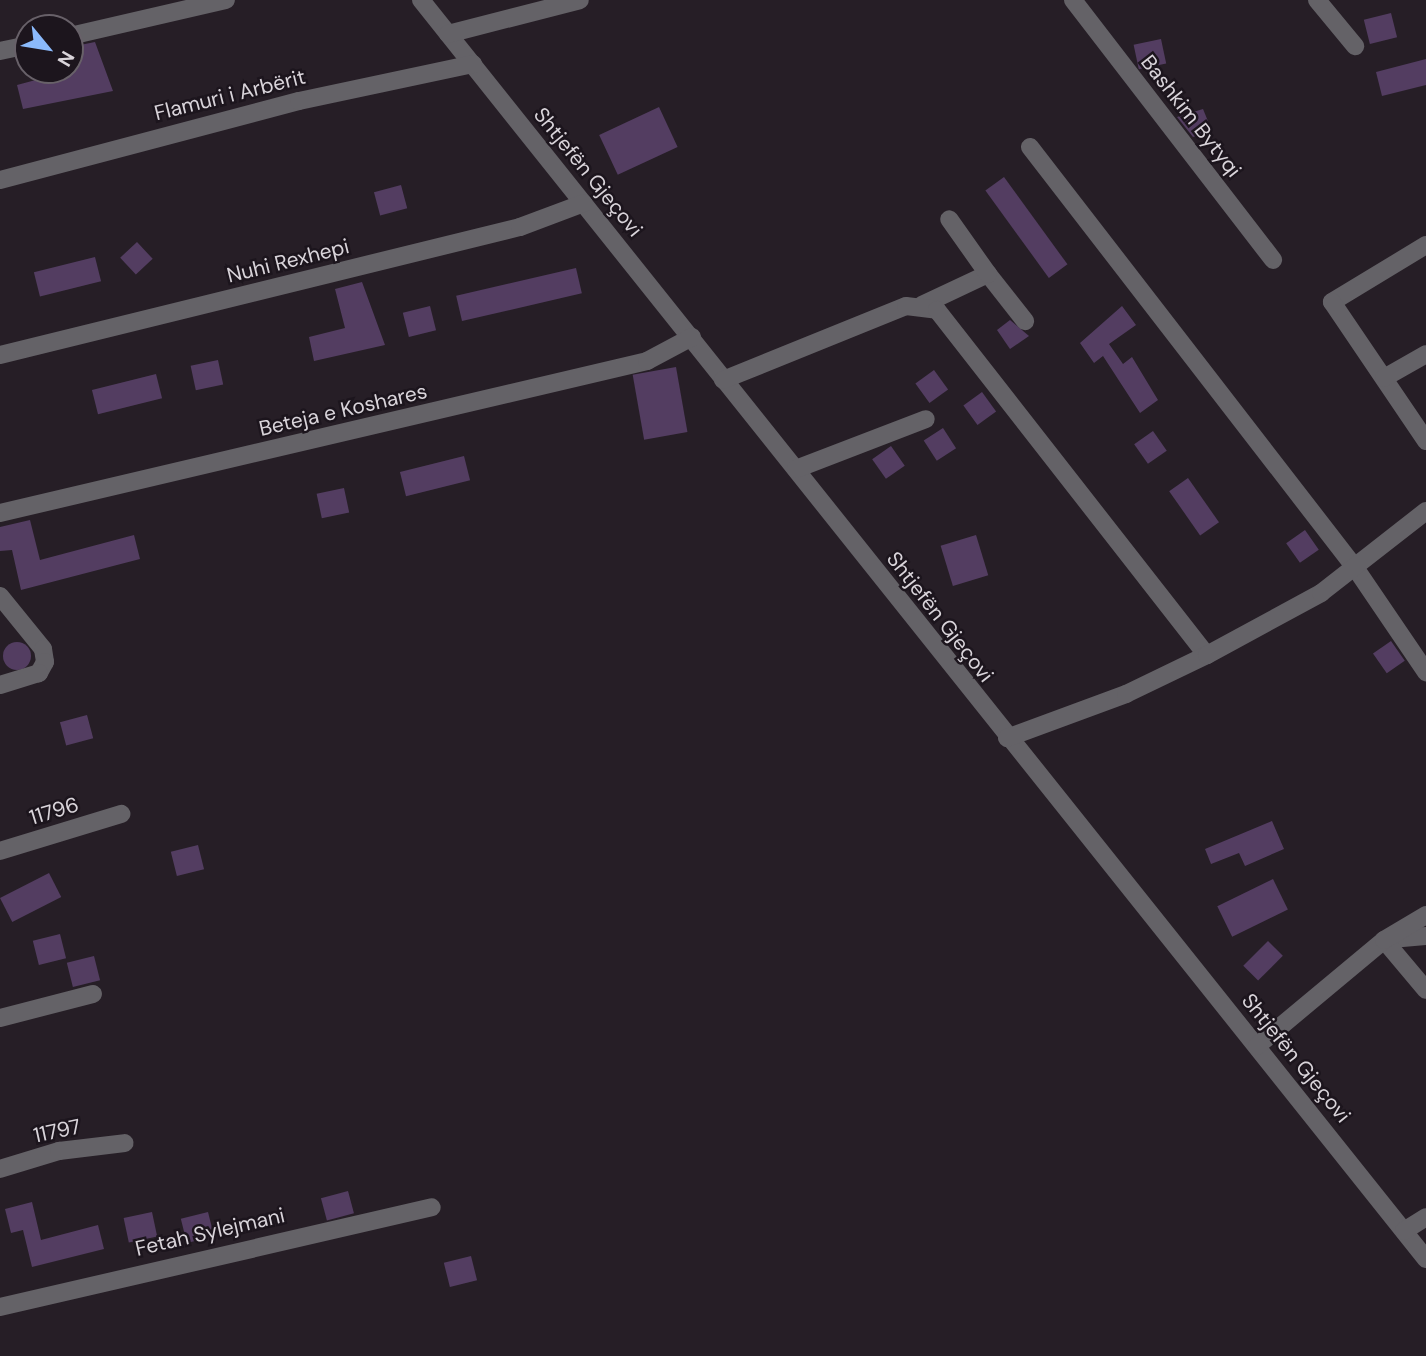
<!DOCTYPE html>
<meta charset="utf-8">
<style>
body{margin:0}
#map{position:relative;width:1426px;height:1356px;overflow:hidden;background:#261e26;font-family:"DM Sans",sans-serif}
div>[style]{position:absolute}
.building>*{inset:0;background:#533d61;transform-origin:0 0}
.round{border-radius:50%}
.minor>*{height:18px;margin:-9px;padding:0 9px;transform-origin:9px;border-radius:9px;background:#646267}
span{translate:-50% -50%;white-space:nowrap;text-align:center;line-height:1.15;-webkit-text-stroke:5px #1c151d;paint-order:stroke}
.street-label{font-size:21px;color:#d9d4da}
.north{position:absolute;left:14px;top:14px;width:70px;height:70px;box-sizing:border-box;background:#1c151d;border:2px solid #686169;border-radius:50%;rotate:120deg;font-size:19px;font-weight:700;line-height:28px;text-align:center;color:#d9d4da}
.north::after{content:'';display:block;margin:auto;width:24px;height:32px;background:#8bbafc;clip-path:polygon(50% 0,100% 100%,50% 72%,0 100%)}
</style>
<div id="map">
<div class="building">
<i style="left:1391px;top:13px;width:25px;height:28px;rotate:76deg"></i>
<i style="left:1161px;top:39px;width:25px;height:28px;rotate:78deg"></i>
<i style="clip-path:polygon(95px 42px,113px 91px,23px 109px,17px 85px,73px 70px,70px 47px)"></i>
<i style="clip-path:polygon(1426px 59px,1426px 85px,1382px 96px,1376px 72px)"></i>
<i style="left:659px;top:107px;width:44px;height:66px;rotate:65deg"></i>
<i style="clip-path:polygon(1203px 109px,1212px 131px,1193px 137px,1177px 117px)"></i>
<i style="left:1004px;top:177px;width:108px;height:23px;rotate:54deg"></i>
<i style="left:401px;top:185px;width:24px;height:28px;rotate:75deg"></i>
<i style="left:137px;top:242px;width:23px;height:23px;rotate:47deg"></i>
<i style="left:95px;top:257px;width:25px;height:63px;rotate:76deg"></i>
<i style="left:576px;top:268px;width:26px;height:123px;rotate:77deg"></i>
<i style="clip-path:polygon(362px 282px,385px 345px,314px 361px,309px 337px,345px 328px,335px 289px)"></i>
<i style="left:430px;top:306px;width:25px;height:28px;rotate:76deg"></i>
<i style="clip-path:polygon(1122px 306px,1136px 325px,1109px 344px,1123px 364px,1132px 357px,1158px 400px,1140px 413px,1103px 356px,1094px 363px,1080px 343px)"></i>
<i style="clip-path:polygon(1010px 320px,1029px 336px,1010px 349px,997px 330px)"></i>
<i style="left:218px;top:360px;width:25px;height:28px;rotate:78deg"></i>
<i style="left:676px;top:367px;width:66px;height:44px;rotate:80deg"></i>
<i style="left:934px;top:370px;width:24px;height:23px;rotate:54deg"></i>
<i style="left:156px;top:374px;width:25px;height:66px;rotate:76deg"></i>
<i style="left:982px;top:392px;width:24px;height:23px;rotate:54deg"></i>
<i style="left:943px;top:428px;width:24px;height:23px;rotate:57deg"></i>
<i style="left:1153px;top:431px;width:24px;height:23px;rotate:55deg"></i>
<i style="left:891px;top:446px;width:24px;height:23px;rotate:55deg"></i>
<i style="left:464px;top:456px;width:25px;height:66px;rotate:76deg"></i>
<i style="left:1188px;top:478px;width:54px;height:23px;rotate:55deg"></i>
<i style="left:344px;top:488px;width:25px;height:28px;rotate:78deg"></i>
<i style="clip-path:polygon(30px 520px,40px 560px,134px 535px,140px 559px,21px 590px,12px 550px,0 551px,0 527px)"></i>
<i style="left:1305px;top:530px;width:24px;height:23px;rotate:55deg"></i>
<i style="left:976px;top:535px;width:42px;height:37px;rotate:73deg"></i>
<i style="left:1391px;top:641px;width:24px;height:22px;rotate:55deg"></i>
<i class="round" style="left:3px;top:642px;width:28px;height:28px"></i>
<i style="left:87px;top:715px;width:24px;height:28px;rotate:75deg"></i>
<i style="clip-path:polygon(1272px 821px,1284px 849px,1245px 866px,1239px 853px,1211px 864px,1205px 849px)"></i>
<i style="left:198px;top:845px;width:25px;height:28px;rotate:76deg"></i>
<i style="left:49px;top:873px;width:27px;height:55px;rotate:63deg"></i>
<i style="left:1273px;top:879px;width:34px;height:62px;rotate:64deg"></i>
<i style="left:60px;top:934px;width:25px;height:28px;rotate:76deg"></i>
<i style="left:1268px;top:941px;width:21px;height:35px;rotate:45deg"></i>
<i style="left:94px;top:956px;width:25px;height:28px;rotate:76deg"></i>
<i style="left:348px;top:1191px;width:23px;height:28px;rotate:75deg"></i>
<i style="clip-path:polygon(32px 1202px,41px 1240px,98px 1225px,104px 1249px,32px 1267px,23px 1230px,11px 1233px,5px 1209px)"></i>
<i style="left:152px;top:1212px;width:25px;height:29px;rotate:78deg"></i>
<i style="left:208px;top:1212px;width:25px;height:28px;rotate:76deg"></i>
<i style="left:471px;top:1256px;width:25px;height:28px;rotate:76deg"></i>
</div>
<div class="minor">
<i style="left:421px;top:0;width:1611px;rotate:51.4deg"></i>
<i style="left:1073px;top:0;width:328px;rotate:52.4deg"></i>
<i style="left:1317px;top:0;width:60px;rotate:50.4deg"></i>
<i style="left:448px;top:34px;width:136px;rotate:-14.4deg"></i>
<i style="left:70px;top:36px;width:160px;rotate:-13deg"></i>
<i style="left:0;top:51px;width:29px;rotate:-12deg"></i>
<i style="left:1030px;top:147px;width:533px;rotate:52.31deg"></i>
<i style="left:1356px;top:569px;width:125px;rotate:55.8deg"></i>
<i style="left:0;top:180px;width:309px;rotate:-14.8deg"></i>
<i style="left:299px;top:101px;width:178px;rotate:-12deg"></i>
<i style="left:1426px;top:245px;width:110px;rotate:148.8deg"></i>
<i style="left:1332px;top:302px;width:168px;rotate:55.9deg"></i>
<i style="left:988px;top:274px;width:60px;rotate:51.8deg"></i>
<i style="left:922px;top:305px;width:73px;rotate:-25.2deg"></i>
<i style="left:988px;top:274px;width:67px;rotate:-125.3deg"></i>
<i style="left:0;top:355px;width:536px;rotate:-13.83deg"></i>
<i style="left:520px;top:227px;width:68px;rotate:-20.6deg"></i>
<i style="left:1384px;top:378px;width:48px;rotate:-29.7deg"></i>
<i style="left:723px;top:380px;width:197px;rotate:-22deg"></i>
<i style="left:906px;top:306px;width:31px;rotate:7deg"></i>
<i style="left:937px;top:310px;width:438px;rotate:52deg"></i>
<i style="left:796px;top:469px;width:139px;rotate:-21deg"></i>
<i style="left:0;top:513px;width:665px;rotate:-13.22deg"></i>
<i style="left:647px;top:361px;width:51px;rotate:-28.1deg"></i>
<i style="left:0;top:596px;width:68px;rotate:50.9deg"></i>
<i style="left:43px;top:649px;width:13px;rotate:81deg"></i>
<i style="left:45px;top:662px;width:13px;rotate:119deg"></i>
<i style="left:39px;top:673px;width:41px;rotate:162.9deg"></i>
<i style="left:1007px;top:738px;width:127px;rotate:-20.3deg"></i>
<i style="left:1126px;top:694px;width:90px;rotate:-25.7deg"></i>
<i style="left:1207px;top:655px;width:130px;rotate:-28.5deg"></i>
<i style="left:1321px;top:593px;width:133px;rotate:-38deg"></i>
<i style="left:0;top:851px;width:127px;rotate:-17deg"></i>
<i style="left:1391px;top:939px;width:35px;rotate:-5deg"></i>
<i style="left:1384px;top:940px;width:65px;rotate:50deg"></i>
<i style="left:0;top:1018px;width:96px;rotate:-14.5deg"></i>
<i style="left:1257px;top:1046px;width:165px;rotate:-39.8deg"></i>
<i style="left:1384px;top:940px;width:49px;rotate:-30.8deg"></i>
<i style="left:0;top:1169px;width:62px;rotate:-17deg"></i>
<i style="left:59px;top:1151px;width:66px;rotate:-6.9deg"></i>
<i style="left:1404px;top:1231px;width:26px;rotate:-32deg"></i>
<i style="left:0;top:1307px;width:443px;rotate:-13deg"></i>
</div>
<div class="street-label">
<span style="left:230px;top:95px;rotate:-14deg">Flamuri i Arbërit</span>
<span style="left:1191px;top:116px;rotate:52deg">Bashkim Bytyqi</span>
<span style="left:588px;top:172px;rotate:51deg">Shtjefën Gjeçovi</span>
<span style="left:288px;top:261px;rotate:-14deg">Nuhi Rexhepi</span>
<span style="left:343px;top:410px;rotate:-13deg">Beteja e Koshares</span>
<span style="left:940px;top:617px;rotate:52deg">Shtjefën Gjeçovi</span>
<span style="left:54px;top:811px;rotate:-17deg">11796</span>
<span style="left:1296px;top:1058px;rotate:51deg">Shtjefën Gjeçovi</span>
<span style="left:57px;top:1131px;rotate:-12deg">11797</span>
<span style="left:210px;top:1232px;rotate:-13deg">Fetah Sylejmani</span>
</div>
<div class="north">N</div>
</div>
